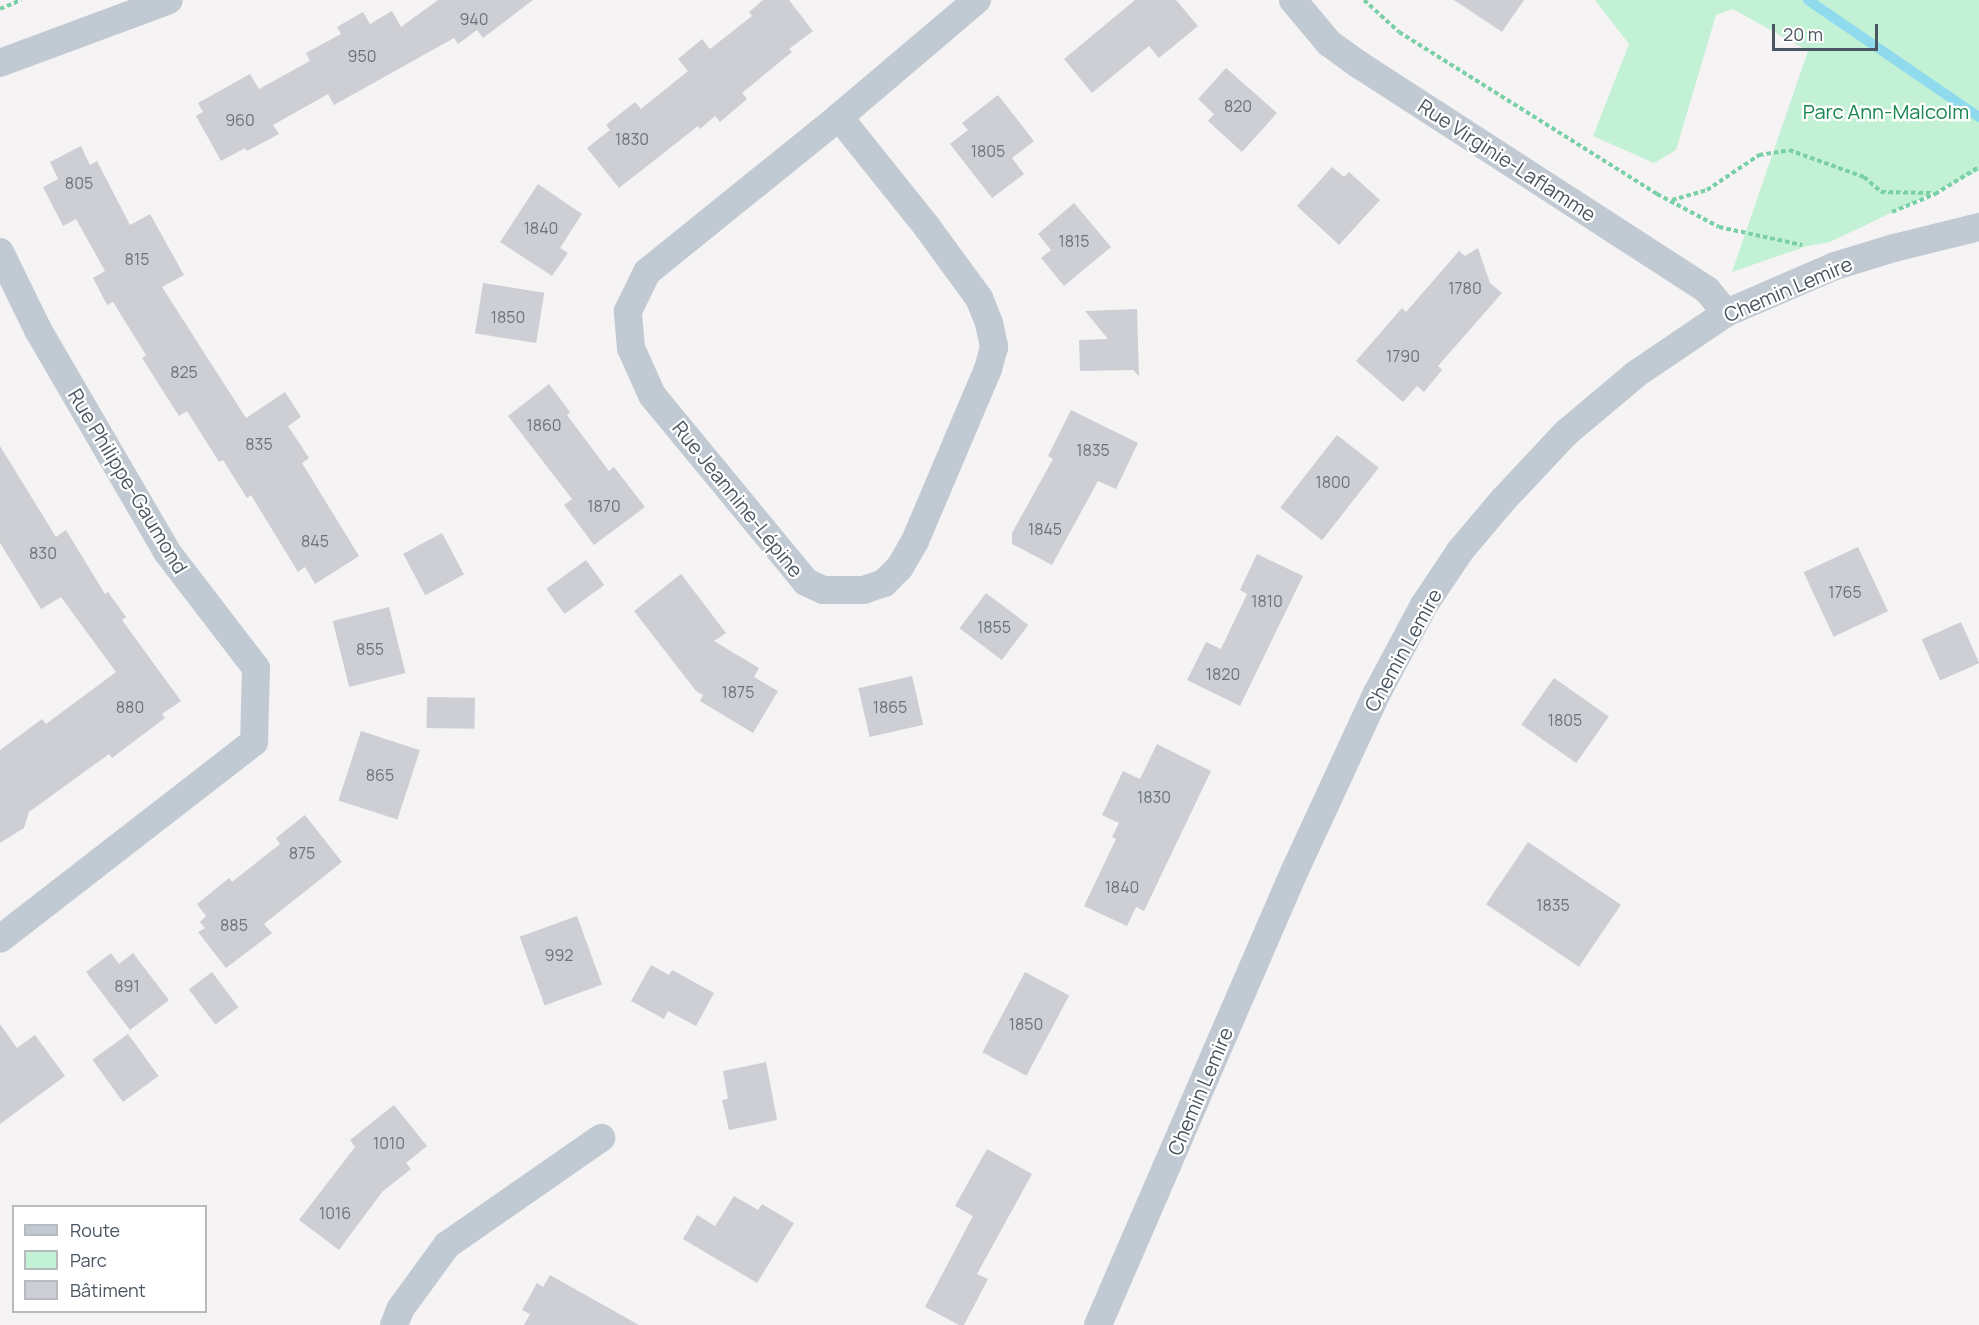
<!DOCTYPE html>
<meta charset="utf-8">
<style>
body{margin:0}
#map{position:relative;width:1979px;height:1325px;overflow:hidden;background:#f5f3f3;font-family:Manrope,sans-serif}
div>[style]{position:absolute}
.green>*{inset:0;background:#c3f1d5}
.stream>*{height:10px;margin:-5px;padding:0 5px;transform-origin:5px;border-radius:5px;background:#90daee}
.building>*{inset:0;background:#cdcfd5;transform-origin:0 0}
.path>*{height:4px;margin-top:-2px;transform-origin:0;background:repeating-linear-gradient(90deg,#7ad0a6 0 4.5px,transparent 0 7.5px)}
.street>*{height:28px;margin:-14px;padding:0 14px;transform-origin:14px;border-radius:14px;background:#c1cad2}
span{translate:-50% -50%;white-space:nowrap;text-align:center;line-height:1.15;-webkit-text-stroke:4.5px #fff;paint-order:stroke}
.number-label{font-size:16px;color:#6b747e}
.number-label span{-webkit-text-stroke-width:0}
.park-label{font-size:20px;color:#17864f}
.street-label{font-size:20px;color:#4a5661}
.legend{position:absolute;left:12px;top:1205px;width:195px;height:108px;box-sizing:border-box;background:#fff;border:2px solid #b7bbc0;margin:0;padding:8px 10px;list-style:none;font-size:18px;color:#4a5661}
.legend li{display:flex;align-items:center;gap:12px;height:30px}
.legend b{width:30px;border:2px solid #b7bbc0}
.scale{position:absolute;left:1772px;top:24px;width:106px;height:27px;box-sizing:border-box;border:3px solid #4a5661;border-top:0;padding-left:8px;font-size:18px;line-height:21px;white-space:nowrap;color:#4a5661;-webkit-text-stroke:4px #fff;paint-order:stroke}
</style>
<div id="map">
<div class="green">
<i style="clip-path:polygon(1595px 0,1979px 0,1979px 171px,1830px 242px,1807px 246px,1732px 272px,1808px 51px,1733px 9px,1716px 15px,1676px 150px,1654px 163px,1593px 136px,1629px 44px)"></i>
</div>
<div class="stream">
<i style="left:1808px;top:0;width:207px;rotate:34.4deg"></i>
</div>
<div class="building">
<i style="clip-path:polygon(438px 0,533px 0,483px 38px,477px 30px,458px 44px,454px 38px,334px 105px,328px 94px,273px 125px,279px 134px,247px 151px,245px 148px,221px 161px,196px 116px,203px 112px,198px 103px,250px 74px,259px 89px,310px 61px,306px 53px,341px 34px,337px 27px,363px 12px,370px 24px,392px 11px,401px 27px)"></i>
<i style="clip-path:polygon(763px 0,789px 0,813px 31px,789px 49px,792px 52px,742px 93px,747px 99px,720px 122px,715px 116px,700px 129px,698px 126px,619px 188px,587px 148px,610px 130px,606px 125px,635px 102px,641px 109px,688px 71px,678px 59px,702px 39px,710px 49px,752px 16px,749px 12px)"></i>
<i style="clip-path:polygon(1135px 0,1176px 0,1198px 26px,1159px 58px,1149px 46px,1092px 93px,1064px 59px)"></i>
<i style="clip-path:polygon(1454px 0,1524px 0,1502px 32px)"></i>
<i style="clip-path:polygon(1226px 68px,1277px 113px,1242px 152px,1208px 121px,1214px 114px,1198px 99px)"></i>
<i style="clip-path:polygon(998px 95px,1034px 141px,1012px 158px,1024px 174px,992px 198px,950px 144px,968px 130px,962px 123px)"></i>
<i style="clip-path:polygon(81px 146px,90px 165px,97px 161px,130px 225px,150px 214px,184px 275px,162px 287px,246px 418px,285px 392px,301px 417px,288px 426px,309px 458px,302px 463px,359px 556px,315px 584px,305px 567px,298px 572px,251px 495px,247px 498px,223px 460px,219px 462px,187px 411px,179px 416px,142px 358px,146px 355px,113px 302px,107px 305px,93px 278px,105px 271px,76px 219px,63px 226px,43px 187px,58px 179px,50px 162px)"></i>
<i style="clip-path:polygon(1332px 167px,1344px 177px,1349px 172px,1380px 200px,1339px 245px,1297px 206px)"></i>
<i style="clip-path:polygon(538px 184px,582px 214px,560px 248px,568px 253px,552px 276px,500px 242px)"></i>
<i style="clip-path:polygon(1074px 203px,1111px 247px,1064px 286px,1041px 258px,1051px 250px,1038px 234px)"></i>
<i style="clip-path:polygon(1478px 248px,1490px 283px,1502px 293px,1438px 366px,1442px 370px,1424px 392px,1417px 386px,1403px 402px,1356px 361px,1402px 308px,1406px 312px,1459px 251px,1465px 256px)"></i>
<i style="left:483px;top:283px;width:62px;height:51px;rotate:9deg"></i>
<i style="clip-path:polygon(1137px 309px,1139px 376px,1133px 370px,1080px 371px,1079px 340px,1108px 339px,1085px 311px)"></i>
<i style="clip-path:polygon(549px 384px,570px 412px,567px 415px,609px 471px,614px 467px,645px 507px,594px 545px,564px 505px,572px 499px,508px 416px)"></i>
<i style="clip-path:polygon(1071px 410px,1138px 443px,1116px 489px,1098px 481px,1052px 565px,1012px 544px,1012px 533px,1053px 459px,1048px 456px)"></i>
<i style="left:1337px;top:435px;width:53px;height:92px;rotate:38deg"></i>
<i style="clip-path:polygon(0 446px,56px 537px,66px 530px,105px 594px,108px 592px,126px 617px,122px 620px,181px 701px,162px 714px,165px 718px,112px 758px,109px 754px,29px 812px,24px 828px,0 843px,0 750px,42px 719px,46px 724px,116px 672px,61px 597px,41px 609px,0 543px)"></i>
<i style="left:442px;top:533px;width:47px;height:44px;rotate:62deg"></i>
<i style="left:1858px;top:547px;width:71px;height:60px;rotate:65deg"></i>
<i style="clip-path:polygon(1257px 554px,1303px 576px,1240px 706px,1187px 680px,1206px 642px,1221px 649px,1247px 594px,1240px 590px)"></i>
<i style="left:586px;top:560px;width:31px;height:49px;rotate:54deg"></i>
<i style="clip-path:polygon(681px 574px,726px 633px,714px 641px,759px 668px,754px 677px,778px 691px,753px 733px,700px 701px,703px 695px,696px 691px,634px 611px)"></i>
<i style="left:986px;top:593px;width:53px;height:44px;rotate:37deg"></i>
<i style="left:389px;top:607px;width:68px;height:58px;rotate:76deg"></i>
<i style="left:1961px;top:622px;width:45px;height:43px;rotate:66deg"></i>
<i style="left:912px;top:676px;width:50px;height:55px;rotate:77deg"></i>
<i style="left:1554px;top:678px;width:67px;height:57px;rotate:35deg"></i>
<i style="left:427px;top:697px;width:48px;height:31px;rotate:1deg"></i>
<i style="left:361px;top:731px;width:62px;height:73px;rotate:18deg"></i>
<i style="clip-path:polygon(1157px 744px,1211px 771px,1144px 911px,1136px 907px,1127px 926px,1084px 906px,1116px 839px,1112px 837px,1119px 823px,1102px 815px,1123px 771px,1140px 779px)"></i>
<i style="clip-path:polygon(305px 815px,342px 862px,264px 924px,272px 933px,226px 968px,198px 932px,205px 928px,200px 922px,206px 916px,197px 904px,229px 878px,232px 882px,280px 844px,276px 838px)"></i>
<i style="left:1528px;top:842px;width:112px;height:75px;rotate:34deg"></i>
<i style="left:577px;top:916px;width:73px;height:61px;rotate:70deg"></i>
<i style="clip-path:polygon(111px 953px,119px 964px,133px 953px,169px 1000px,130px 1030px,86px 972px)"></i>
<i style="clip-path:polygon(651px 965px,669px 975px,672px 970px,714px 993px,696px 1026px,668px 1011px,664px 1019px,631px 1001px)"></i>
<i style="left:212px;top:972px;width:44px;height:29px;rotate:53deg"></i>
<i style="left:1025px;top:972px;width:50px;height:91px;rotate:28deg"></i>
<i style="clip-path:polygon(0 1024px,17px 1048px,35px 1035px,65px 1076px,0 1124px)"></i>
<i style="left:128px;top:1034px;width:52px;height:44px;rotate:54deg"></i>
<i style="clip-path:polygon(766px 1062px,777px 1120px,729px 1130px,722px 1100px,728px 1099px,723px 1071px)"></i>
<i style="clip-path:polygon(394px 1105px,427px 1146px,406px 1163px,411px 1169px,382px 1192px,339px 1250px,299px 1220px,355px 1147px,350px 1140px)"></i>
<i style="clip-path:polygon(987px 1149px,1032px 1174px,977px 1274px,988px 1279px,964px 1325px,959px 1325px,925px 1307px,973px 1216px,955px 1206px)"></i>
<i style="clip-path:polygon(734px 1196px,758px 1210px,762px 1204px,794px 1223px,757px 1283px,683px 1239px,697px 1215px,715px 1226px)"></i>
<i style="clip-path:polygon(550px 1275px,639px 1325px,524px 1325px,530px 1314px,522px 1310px,537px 1283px,543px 1287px)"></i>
</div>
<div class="path">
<i style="left:1364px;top:0;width:47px;rotate:42.4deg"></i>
<i style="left:1399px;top:32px;width:305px;rotate:32.1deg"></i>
<i style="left:1657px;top:194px;width:70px;rotate:28deg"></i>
<i style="left:1719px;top:227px;width:85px;rotate:12.2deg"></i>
<i style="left:0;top:9px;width:23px;rotate:-23deg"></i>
<i style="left:1672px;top:200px;width:36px;rotate:-16deg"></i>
<i style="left:1707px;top:190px;width:63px;rotate:-33.9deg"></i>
<i style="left:1759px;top:155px;width:30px;rotate:-9deg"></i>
<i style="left:1789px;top:150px;width:80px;rotate:19.8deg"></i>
<i style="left:1864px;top:177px;width:23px;rotate:41deg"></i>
<i style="left:1881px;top:192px;width:50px;rotate:1.1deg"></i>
<i style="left:1892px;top:212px;width:47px;rotate:-22.7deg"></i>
<i style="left:1935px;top:194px;width:52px;rotate:-31.5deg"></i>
</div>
<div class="street">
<i style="left:1293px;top:0;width:56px;rotate:50.1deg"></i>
<i style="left:1329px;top:43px;width:36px;rotate:36deg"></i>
<i style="left:1358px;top:64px;width:416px;rotate:32.9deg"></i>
<i style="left:1707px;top:290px;width:30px;rotate:50deg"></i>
<i style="left:0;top:63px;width:180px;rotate:-20.4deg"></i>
<i style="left:839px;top:117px;width:141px;rotate:51.3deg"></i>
<i style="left:927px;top:227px;width:88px;rotate:53.8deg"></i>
<i style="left:979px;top:298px;width:27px;rotate:68deg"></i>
<i style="left:989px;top:323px;width:25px;rotate:78deg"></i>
<i style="left:994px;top:347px;width:23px;rotate:105deg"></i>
<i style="left:988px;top:369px;width:187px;rotate:113deg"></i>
<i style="left:915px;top:541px;width:30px;rotate:120deg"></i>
<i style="left:900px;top:567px;width:23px;rotate:135deg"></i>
<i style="left:884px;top:583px;width:21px;rotate:161deg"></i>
<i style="left:864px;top:590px;width:41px;rotate:180deg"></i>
<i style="left:823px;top:590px;width:19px;rotate:-155deg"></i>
<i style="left:806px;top:582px;width:242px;rotate:-129.5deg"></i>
<i style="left:652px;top:395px;width:51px;rotate:-114.1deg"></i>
<i style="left:631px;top:348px;width:37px;rotate:-95deg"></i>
<i style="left:628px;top:311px;width:43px;rotate:-64deg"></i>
<i style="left:647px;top:272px;width:247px;rotate:-38.9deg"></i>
<i style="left:839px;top:117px;width:181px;rotate:-40.3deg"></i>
<i style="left:0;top:252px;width:87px;rotate:64deg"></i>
<i style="left:38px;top:330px;width:257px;rotate:59.8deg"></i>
<i style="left:167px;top:552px;width:146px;rotate:52.5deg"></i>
<i style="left:256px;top:668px;width:74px;rotate:91.5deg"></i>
<i style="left:254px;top:742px;width:321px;rotate:142.2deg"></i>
<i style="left:394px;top:1325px;width:18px;rotate:-68deg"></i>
<i style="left:401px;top:1308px;width:78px;rotate:-53.9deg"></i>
<i style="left:447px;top:1245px;width:188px;rotate:-34.8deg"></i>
<i style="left:1098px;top:1325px;width:498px;rotate:-66.6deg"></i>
<i style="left:1296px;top:868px;width:193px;rotate:-65.2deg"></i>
<i style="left:1377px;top:693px;width:100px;rotate:-61.9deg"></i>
<i style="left:1424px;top:605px;width:65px;rotate:-56.3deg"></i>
<i style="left:1460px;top:551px;width:68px;rotate:-49.8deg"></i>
<i style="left:1504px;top:499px;width:91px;rotate:-46.8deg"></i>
<i style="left:1566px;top:433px;width:92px;rotate:-40.1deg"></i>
<i style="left:1636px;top:374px;width:109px;rotate:-34.1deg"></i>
<i style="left:1726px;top:313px;width:119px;rotate:-23.3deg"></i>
<i style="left:1835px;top:266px;width:62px;rotate:-17deg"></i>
<i style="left:1894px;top:248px;width:88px;rotate:-13.9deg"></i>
</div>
<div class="number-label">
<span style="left:474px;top:19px">940</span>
<span style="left:362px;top:56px">950</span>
<span style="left:1238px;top:106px">820</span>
<span style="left:240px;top:120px">960</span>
<span style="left:632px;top:139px">1830</span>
<span style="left:988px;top:151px">1805</span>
<span style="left:79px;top:183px">805</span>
<span style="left:541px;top:228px">1840</span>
<span style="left:1074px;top:241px">1815</span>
<span style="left:137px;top:259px">815</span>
<span style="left:1465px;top:288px">1780</span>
<span style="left:508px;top:317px">1850</span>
<span style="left:1403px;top:356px">1790</span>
<span style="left:184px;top:372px">825</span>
<span style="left:544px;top:425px">1860</span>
<span style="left:259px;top:444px">835</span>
<span style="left:1093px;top:450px">1835</span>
<span style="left:1333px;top:482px">1800</span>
<span style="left:604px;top:506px">1870</span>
<span style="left:1045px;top:529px">1845</span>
<span style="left:315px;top:541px">845</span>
<span style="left:43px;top:553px">830</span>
<span style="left:1845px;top:592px">1765</span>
<span style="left:1267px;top:601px">1810</span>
<span style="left:994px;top:627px">1855</span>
<span style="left:370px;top:649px">855</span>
<span style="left:1223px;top:674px">1820</span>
<span style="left:738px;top:692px">1875</span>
<span style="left:130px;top:707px">880</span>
<span style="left:890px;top:707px">1865</span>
<span style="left:1565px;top:720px">1805</span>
<span style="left:380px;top:775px">865</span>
<span style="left:1154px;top:797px">1830</span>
<span style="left:302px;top:853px">875</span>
<span style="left:1122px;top:887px">1840</span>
<span style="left:1553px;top:905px">1835</span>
<span style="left:234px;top:925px">885</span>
<span style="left:559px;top:955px">992</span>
<span style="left:127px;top:986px">891</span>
<span style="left:1026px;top:1024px">1850</span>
<span style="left:389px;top:1143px">1010</span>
<span style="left:335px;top:1213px">1016</span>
</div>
<div class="park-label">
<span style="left:1886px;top:111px">Parc Ann-Malcolm</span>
</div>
<div class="street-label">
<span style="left:1507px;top:160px;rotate:33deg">Rue Virginie-Laflamme</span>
<span style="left:1788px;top:289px;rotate:-23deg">Chemin Lemire</span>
<span style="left:128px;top:481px;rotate:59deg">Rue Philippe-Gaumond</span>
<span style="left:738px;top:499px;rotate:51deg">Rue Jeannine-Lépine</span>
<span style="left:1403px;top:650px;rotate:-61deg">Chemin Lemire</span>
<span style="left:1200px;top:1091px;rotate:-67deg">Chemin Lemire</span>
</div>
<ul class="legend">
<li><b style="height:8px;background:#c1cad2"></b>Route</li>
<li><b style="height:16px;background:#c3f1d5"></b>Parc</li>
<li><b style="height:16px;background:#cdcfd5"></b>Bâtiment</li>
</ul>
<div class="scale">20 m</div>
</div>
